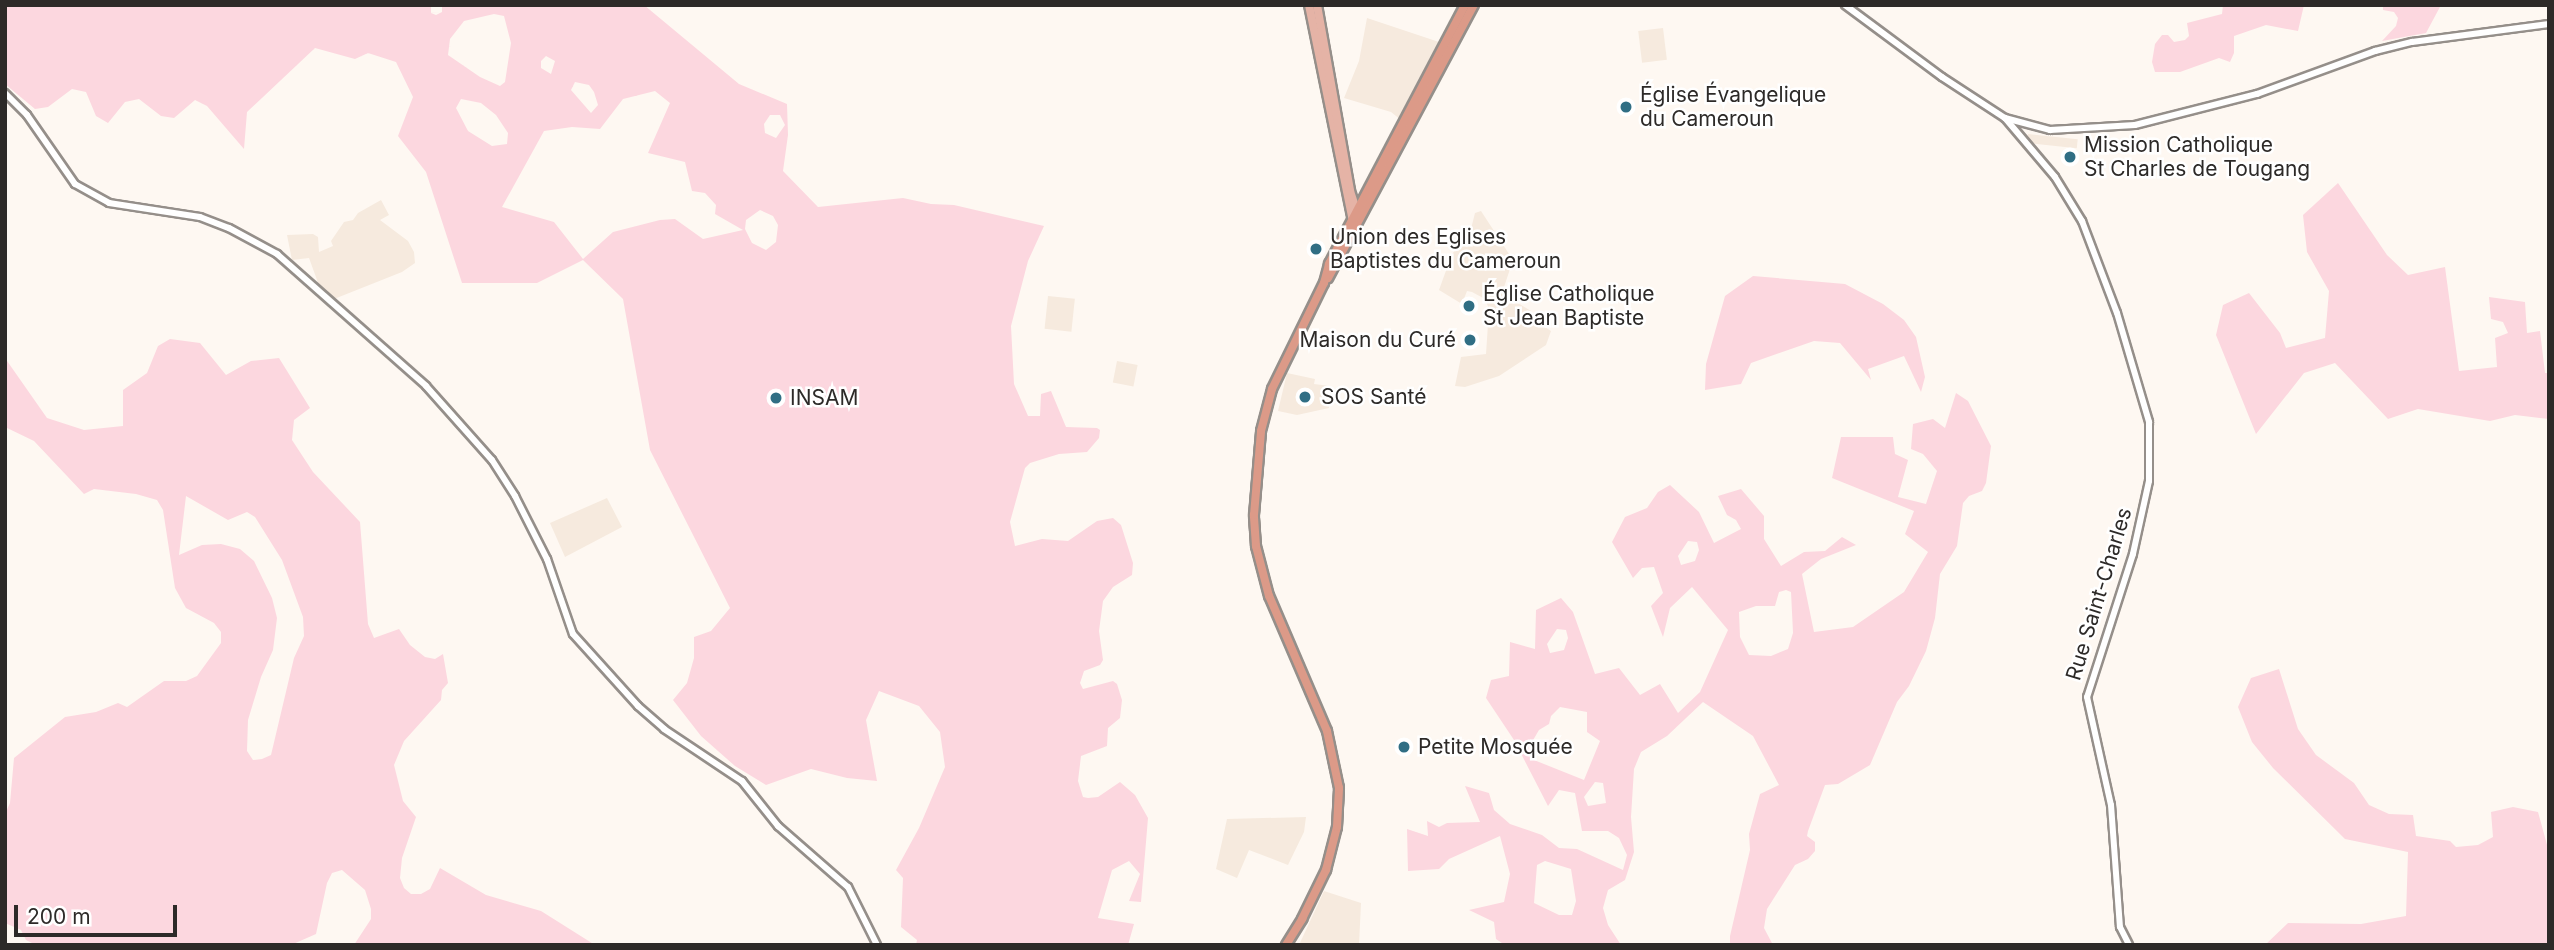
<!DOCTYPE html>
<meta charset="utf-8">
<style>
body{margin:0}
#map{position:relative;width:2554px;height:950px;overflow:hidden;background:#fef8f2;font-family:Inter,sans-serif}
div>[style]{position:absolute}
.built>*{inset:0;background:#f6eade;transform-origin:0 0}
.green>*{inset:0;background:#fcd7df}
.roads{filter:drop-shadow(2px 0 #958f8a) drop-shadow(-2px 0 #958f8a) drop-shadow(0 2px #958f8a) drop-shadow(0 -2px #958f8a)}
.tertiary>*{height:6px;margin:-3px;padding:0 3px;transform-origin:3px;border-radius:3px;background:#fff}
.primary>*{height:8px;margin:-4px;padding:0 4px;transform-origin:4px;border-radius:4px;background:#e5b3a6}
.trunk>*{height:8px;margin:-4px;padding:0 4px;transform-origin:4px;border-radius:4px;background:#dc9a88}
.dots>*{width:19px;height:19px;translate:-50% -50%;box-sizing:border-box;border:4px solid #fff;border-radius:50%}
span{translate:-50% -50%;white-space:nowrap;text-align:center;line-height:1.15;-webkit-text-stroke:5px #fff;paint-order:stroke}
.poi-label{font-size:21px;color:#2d2a28}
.left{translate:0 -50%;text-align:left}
.right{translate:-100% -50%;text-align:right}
.street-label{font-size:21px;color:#2d2a28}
.frame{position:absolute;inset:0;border:7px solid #2d2a28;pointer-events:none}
.scale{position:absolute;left:14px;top:905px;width:163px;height:32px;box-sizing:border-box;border:4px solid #2d2a28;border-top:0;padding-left:9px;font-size:21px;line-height:24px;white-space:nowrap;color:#2d2a28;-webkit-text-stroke:5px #fff;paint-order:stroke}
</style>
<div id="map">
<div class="built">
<i style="clip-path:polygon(1367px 18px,1439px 42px,1401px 120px,1391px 112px,1344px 98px,1359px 61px)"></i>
<i style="left:1663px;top:28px;width:32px;height:25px;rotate:83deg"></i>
<i style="left:2028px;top:134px;width:50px;height:9px;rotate:6deg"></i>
<i style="clip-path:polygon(381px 200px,389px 215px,380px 220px,408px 241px,414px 252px,415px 263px,402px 272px,329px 301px,321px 291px,309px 258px,292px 260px,287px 235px,313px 234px,318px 237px,319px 252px,333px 246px,331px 241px,344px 222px,353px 220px,358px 213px)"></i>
<i style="clip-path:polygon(1481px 211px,1513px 260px,1502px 293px,1531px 311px,1529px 317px,1551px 331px,1546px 345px,1499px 376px,1465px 387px,1455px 386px,1461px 357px,1486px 354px,1489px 309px,1485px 299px,1472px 292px,1467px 291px,1462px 304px,1439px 290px,1452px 254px,1470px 233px,1475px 213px)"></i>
<i style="left:1048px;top:296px;width:27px;height:33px;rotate:6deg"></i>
<i style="left:1117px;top:361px;width:21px;height:22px;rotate:11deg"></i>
<i style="clip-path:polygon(1287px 373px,1315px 379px,1314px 384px,1330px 386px,1329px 408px,1297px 415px,1278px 411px)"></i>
<i style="clip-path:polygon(607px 498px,622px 527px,565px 557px,550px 523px)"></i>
<i style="clip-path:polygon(1306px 817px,1304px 832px,1288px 865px,1249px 850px,1237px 878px,1216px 869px,1227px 819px)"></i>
<i style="clip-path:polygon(1324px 891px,1361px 903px,1359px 945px,1299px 945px)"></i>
</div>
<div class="green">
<i style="clip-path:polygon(evenodd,5px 5px,431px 5px,431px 13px,436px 15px,442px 12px,442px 5px,644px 5px,739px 84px,787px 104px,788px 135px,783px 171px,818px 207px,903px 198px,931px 204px,954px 205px,1044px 226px,1028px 261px,1011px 326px,1014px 384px,1028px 416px,1040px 416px,1041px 394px,1051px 391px,1066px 427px,1097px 428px,1100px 430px,1099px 438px,1087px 452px,1059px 454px,1030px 463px,1025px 468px,1010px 522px,1015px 546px,1042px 539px,1068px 541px,1097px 521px,1113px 518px,1121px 525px,1133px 563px,1132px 575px,1113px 587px,1103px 601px,1099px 631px,1103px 660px,1100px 665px,1084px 671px,1080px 683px,1083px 689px,1113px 681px,1117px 684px,1122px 700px,1120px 718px,1108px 728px,1107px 746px,1081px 756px,1078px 781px,1083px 797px,1088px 798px,1098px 797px,1120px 782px,1135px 795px,1148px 818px,1141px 902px,1129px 901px,1140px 874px,1129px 861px,1112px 870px,1098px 918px,1134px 924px,1128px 945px,916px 945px,917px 940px,901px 927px,903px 878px,896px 870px,919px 828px,945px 767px,940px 732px,919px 706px,879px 691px,866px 720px,877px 781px,847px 778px,811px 769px,766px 785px,735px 766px,701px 736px,673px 700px,687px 683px,694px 658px,694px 637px,711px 631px,730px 608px,650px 450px,623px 299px,583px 260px,537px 283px,462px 283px,426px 172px,398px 136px,413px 97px,396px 62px,368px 53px,355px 59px,315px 48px,247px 112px,244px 149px,207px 106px,195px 100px,174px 118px,161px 116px,139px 99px,125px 102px,108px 123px,96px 116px,86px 92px,72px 89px,48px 107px,35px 109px,5px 84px,5px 5px,494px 14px,504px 16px,511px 43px,505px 82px,500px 86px,480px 77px,448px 55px,450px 39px,464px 21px,494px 14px,5px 5px,546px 56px,555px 61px,551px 74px,541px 68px,541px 61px,546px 56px,5px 5px,575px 82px,589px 85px,594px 92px,598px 105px,591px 113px,571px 90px,575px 82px,5px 5px,655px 91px,670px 103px,648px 153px,685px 162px,692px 191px,705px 193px,716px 205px,715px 214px,743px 230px,703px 239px,675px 219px,660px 220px,613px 232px,583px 259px,554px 222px,502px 207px,544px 131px,572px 127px,600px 129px,623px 99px,655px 91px,5px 5px,461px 99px,481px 103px,496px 115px,508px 133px,507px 144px,492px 146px,468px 131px,456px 108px,461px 99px,5px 5px,770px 115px,780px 115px,785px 125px,776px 138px,765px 133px,764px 124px,770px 115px,5px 5px,760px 210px,773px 216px,778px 225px,776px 242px,766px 250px,752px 243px,745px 229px,746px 220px,760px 210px)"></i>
<i style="clip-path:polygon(2223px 5px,2304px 5px,2298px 31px,2266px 25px,2234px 36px,2234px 53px,2230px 62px,2219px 58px,2180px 72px,2155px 72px,2152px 62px,2155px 44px,2162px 35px,2168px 35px,2174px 42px,2185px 40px,2189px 36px,2187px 23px,2222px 14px)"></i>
<i style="clip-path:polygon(2383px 5px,2441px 5px,2426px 33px,2382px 41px,2396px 26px,2398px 18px,2394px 12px,2383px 10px)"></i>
<i style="clip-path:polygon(2338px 183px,2387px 255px,2408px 275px,2445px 267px,2459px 371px,2497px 367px,2495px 338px,2508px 333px,2503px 322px,2491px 319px,2489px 297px,2525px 302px,2527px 333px,2540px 331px,2545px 373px,2549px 373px,2549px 419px,2515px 415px,2490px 421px,2418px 409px,2388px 419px,2335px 363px,2304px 373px,2256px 434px,2216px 335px,2223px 305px,2249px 293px,2280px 333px,2286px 348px,2325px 338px,2329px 291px,2307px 252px,2303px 215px)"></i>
<i style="clip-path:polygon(1753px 276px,1845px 284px,1883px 304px,1904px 320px,1916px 337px,1925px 377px,1921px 392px,1904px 356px,1868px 369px,1871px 380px,1840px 343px,1814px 341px,1751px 363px,1741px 384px,1705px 390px,1706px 364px,1725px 296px)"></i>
<i style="clip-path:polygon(evenodd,170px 339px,200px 343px,226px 375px,251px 361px,279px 358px,310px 408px,294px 420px,292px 440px,313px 472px,360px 522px,368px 624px,374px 638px,399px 629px,410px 645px,425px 657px,435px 659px,443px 654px,448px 683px,442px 690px,441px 700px,404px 741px,394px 765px,403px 801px,416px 817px,402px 858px,400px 878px,404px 888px,411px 894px,421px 894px,430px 889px,440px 868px,486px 895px,541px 911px,595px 945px,354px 945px,371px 919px,371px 909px,365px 890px,342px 870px,332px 873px,327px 883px,316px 934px,291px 945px,36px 945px,26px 940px,21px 930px,5px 923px,5px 814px,10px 803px,14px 758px,65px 717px,96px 712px,118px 703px,127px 707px,164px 681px,186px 681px,197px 676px,221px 643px,221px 632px,214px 623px,186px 608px,175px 588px,163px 510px,157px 500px,136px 494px,94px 489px,84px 494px,34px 441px,5px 427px,5px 358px,47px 418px,84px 430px,123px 426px,123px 390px,147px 373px,158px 346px,170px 339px,186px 496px,228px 520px,247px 512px,255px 517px,282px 560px,303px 617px,304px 636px,294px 658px,271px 755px,262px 759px,253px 760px,247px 751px,248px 720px,261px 677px,273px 650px,277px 618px,272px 598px,254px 561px,240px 549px,221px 544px,202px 545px,179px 555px,186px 496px)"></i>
<i style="clip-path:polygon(evenodd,1956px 393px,1968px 401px,1991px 446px,1986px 483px,1982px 491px,1969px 496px,1963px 503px,1957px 546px,1940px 574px,1935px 618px,1926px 651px,1909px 686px,1897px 702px,1870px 765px,1838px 784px,1825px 785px,1808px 831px,1807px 836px,1815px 842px,1815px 851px,1808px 859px,1795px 865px,1767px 909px,1764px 928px,1773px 945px,1730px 945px,1730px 936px,1750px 850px,1749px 834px,1760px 794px,1779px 785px,1753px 736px,1703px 702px,1667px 736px,1641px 752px,1634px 769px,1631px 817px,1634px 852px,1625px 880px,1608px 890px,1603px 908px,1608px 925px,1621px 945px,1505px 945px,1496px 939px,1494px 922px,1469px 910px,1504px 902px,1510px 874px,1500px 836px,1449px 859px,1439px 869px,1408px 871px,1407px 829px,1428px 836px,1427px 821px,1439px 827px,1447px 823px,1480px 822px,1465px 786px,1489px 793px,1494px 810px,1510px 824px,1542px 835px,1559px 848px,1577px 849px,1623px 870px,1627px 855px,1619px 838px,1608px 831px,1582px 831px,1575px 793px,1559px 790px,1548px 806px,1514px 740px,1486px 698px,1491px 680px,1509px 676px,1510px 642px,1535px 649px,1536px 610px,1561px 598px,1573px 612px,1595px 674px,1619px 668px,1640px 695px,1660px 684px,1678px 713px,1700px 692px,1728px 630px,1692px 587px,1670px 608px,1663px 637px,1651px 606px,1663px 593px,1654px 567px,1642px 568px,1633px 578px,1612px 542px,1625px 517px,1647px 508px,1658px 492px,1670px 485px,1699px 512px,1714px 543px,1741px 529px,1736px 520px,1727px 515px,1718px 496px,1741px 489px,1764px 516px,1764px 539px,1781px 566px,1804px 552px,1825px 551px,1842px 537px,1856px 545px,1821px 559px,1802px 574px,1814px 632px,1853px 627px,1904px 592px,1928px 552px,1905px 534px,1914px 511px,1832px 478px,1841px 437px,1893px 437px,1895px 454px,1908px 460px,1898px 497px,1926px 504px,1937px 471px,1923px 454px,1911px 449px,1913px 424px,1933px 419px,1945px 428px,1956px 393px,1688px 541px,1697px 542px,1699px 550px,1695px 561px,1681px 565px,1678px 556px,1688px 541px,1956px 393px,1786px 590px,1791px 592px,1793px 633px,1788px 649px,1771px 656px,1749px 655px,1740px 637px,1739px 612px,1756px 606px,1775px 606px,1779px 592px,1786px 590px,1956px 393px,1557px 629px,1566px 630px,1568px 638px,1564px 650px,1550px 653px,1547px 644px,1557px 629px,1956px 393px,1560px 707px,1587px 712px,1587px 732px,1600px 741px,1584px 780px,1534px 760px,1529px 755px,1529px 747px,1539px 730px,1549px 724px,1551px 716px,1560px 707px,1956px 393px,1595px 782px,1603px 783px,1606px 803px,1588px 806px,1584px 797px,1595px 782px,1956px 393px,1545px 861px,1571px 869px,1576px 901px,1572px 915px,1559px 915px,1534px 903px,1537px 865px,1545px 861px)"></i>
<i style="clip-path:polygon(2279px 669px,2298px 729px,2316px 755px,2354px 783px,2369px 805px,2389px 814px,2413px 815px,2416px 836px,2450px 841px,2456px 847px,2478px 845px,2493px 837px,2491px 812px,2513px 807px,2538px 812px,2549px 852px,2549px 945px,2265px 945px,2288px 923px,2361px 924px,2406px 916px,2408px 852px,2345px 839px,2273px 768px,2252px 742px,2238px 707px,2251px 678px)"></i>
</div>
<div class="roads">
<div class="tertiary">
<i style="left:1845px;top:5px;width:121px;rotate:36.6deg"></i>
<i style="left:1942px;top:77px;width:75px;rotate:33.1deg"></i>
<i style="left:2005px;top:118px;width:47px;rotate:14.9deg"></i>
<i style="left:2050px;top:130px;width:85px;rotate:-3.4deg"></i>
<i style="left:2135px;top:125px;width:126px;rotate:-14.3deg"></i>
<i style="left:2257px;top:94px;width:126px;rotate:-20deg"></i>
<i style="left:2375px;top:51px;width:38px;rotate:-14deg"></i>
<i style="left:2412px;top:42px;width:138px;rotate:-7.5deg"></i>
<i style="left:5px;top:93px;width:31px;rotate:45deg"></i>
<i style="left:27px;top:115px;width:84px;rotate:55.2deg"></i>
<i style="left:75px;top:184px;width:39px;rotate:29deg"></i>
<i style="left:109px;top:203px;width:92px;rotate:8.7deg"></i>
<i style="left:200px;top:217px;width:31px;rotate:21deg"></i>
<i style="left:229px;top:228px;width:55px;rotate:28.4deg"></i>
<i style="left:277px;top:254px;width:199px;rotate:41.5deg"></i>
<i style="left:426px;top:386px;width:99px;rotate:48.3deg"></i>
<i style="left:492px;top:460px;width:43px;rotate:57.4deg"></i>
<i style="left:515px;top:496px;width:71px;rotate:63.1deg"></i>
<i style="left:547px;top:559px;width:79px;rotate:70.9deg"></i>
<i style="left:573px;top:634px;width:97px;rotate:47.9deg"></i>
<i style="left:638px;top:706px;width:35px;rotate:41deg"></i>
<i style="left:664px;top:729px;width:94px;rotate:33.7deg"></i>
<i style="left:742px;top:781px;width:58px;rotate:51.3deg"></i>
<i style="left:778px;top:826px;width:93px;rotate:41.1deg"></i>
<i style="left:848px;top:887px;width:65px;rotate:63.4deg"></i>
<i style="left:2005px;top:118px;width:77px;rotate:49.7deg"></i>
<i style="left:2055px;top:177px;width:52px;rotate:58.5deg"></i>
<i style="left:2082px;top:221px;width:98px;rotate:69.2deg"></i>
<i style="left:2117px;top:313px;width:114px;rotate:73.6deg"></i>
<i style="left:2149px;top:422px;width:59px;rotate:90deg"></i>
<i style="left:2149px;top:481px;width:75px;rotate:102.4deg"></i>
<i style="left:2133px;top:554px;width:150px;rotate:107.8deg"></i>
<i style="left:2087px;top:697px;width:111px;rotate:77.5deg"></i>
<i style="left:2111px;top:805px;width:122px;rotate:85.8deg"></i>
<i style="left:2120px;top:927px;width:20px;rotate:63deg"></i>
</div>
<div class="primary">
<i style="left:1309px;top:5px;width:221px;rotate:78.5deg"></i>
<i style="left:1317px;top:5px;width:189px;rotate:79.9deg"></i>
<i style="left:1350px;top:191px;width:25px;rotate:72deg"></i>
</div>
<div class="trunk">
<i style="left:1328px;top:278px;width:310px;rotate:-61.9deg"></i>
<i style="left:1286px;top:945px;width:31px;rotate:-58deg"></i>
<i style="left:1302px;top:919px;width:55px;rotate:-63.9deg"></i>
<i style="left:1326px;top:870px;width:44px;rotate:-75.7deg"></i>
<i style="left:1337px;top:827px;width:39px;rotate:-87deg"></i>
<i style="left:1339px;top:788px;width:58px;rotate:-101.9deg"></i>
<i style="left:1327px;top:731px;width:147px;rotate:-113.2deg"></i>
<i style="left:1269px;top:596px;width:52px;rotate:-104.6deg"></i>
<i style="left:1256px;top:546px;width:31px;rotate:-94deg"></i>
<i style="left:1254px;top:515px;width:84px;rotate:-85.2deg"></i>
<i style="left:1261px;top:431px;width:43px;rotate:-75.3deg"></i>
<i style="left:1272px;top:389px;width:118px;rotate:-63.9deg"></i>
<i style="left:1324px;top:283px;width:20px;rotate:-75deg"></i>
<i style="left:1329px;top:264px;width:293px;rotate:-62.3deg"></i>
</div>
</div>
<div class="dots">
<i style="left:1626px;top:107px;background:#306e84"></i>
<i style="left:2070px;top:157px;background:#306e84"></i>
<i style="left:1316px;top:249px;background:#306e84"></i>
<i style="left:1469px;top:306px;background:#306e84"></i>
<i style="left:1470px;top:340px;background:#306e84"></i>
<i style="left:1305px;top:397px;background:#306e84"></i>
<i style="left:776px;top:398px;background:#306e84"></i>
<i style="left:1404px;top:747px;background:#306e84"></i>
</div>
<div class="poi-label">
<span class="left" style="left:1640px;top:107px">Église Évangelique<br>du Cameroun</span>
<span class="left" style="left:2084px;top:157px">Mission Catholique<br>St Charles de Tougang</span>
<span class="left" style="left:1330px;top:249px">Union des Eglises<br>Baptistes du Cameroun</span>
<span class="left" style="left:1483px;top:306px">Église Catholique<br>St Jean Baptiste</span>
<span class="right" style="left:1456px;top:340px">Maison du Curé</span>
<span class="left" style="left:1321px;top:397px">SOS Santé</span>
<span class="left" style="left:790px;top:398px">INSAM</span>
<span class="left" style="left:1418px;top:747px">Petite Mosquée</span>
</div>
<div class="street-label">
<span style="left:2099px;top:594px;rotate:-73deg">Rue Saint-Charles</span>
</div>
<div class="frame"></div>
<div class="scale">200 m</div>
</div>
